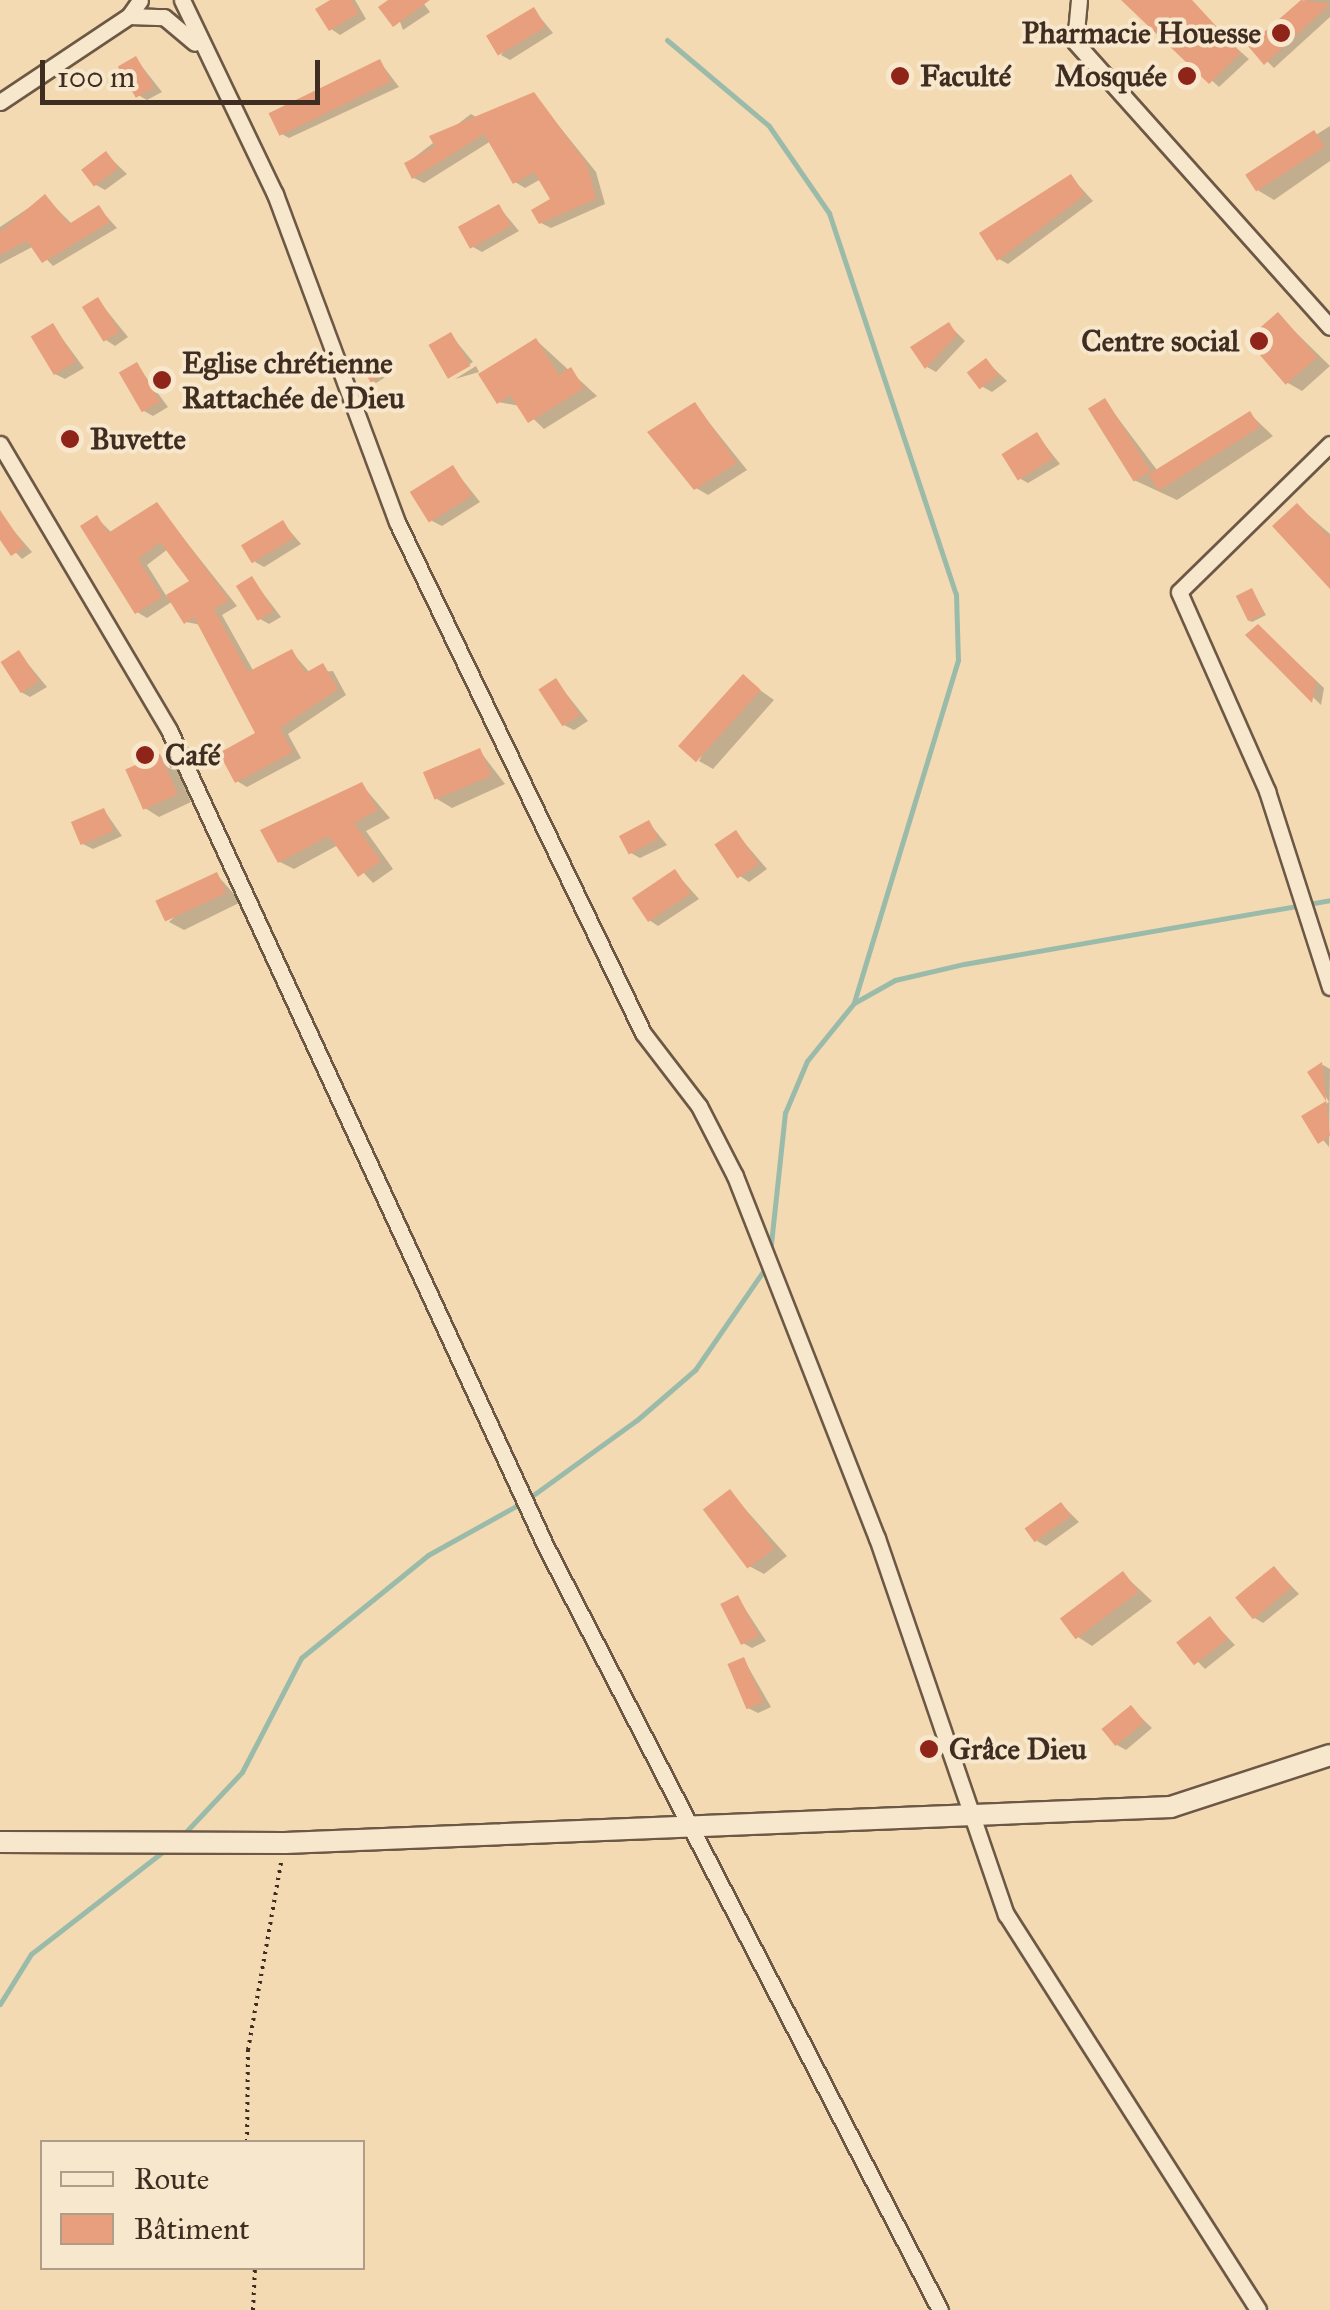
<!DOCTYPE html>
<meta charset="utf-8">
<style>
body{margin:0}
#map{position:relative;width:1330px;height:2310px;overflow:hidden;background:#f3dab2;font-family:"IM FELL Great Primer",serif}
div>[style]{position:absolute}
.shadow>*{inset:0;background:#0003}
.stream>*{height:5px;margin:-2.5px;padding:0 2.5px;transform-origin:2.5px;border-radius:2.5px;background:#9bbbaa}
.building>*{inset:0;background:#e79f7d;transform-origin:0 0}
.path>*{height:4px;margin-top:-2px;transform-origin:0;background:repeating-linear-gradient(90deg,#402d21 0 2.5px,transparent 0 7.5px)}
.roads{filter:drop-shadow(2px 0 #6d5845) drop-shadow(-2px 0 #6d5845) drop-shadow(0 2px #6d5845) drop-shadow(0 -2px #6d5845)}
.minor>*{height:15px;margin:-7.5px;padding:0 7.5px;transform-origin:7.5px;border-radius:7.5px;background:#f7e7cd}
.tertiary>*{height:20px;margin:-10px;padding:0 10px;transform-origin:10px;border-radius:10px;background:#f7e7cd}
.dots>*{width:28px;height:28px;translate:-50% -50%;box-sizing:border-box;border:5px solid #f7e7cd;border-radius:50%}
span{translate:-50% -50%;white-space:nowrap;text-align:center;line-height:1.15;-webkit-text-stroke:8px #f7e7cd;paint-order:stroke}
.poi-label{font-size:30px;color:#402d21;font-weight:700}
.right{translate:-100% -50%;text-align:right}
.left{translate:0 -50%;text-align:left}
.legend{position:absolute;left:40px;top:2140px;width:325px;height:130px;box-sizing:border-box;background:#f7e7cd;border:2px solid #ae9d88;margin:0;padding:12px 18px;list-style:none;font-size:30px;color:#402d21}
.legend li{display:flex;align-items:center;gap:20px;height:50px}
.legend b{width:50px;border:2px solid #ae9d88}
.scale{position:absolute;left:40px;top:60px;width:280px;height:45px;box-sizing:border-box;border:5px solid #402d21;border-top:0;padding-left:12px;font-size:30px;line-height:35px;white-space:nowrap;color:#402d21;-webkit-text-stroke:8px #f7e7cd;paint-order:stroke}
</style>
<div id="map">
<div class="shadow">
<i style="clip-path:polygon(334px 0,355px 0,366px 19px,340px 35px,331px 29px)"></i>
<i style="clip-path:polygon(392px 0,421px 0,430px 12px,403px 30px)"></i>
<i style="clip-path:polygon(1123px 0,1181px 0,1249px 59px,1219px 87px)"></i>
<i style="clip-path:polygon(1305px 0,1330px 0,1330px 17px,1274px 68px,1251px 46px)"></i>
<i style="clip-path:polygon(534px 10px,553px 33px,510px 60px,501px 55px)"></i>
<i style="clip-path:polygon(136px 59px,162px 92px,147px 100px,138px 95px)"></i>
<i style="clip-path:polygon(380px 62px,399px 87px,289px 138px,280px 133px)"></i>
<i style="clip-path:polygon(534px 95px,596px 172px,605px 204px,551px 228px,541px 223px,553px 200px,541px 179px,525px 188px,515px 182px,491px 141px,424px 183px,414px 178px,407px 163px,471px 114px,481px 120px)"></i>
<i style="clip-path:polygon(1330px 126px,1330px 161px,1274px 200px,1259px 191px,1249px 177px)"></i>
<i style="clip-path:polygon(106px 154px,127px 174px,105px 190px,96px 185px)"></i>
<i style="clip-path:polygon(1071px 177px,1093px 201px,1008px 264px,999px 259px)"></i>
<i style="clip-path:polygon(45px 197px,73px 225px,99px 208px,117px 228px,53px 266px,34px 246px,0 264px,0 227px)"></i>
<i style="clip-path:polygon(499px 207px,519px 231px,482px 252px,473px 247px)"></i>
<i style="clip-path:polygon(98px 300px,128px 337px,115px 346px,106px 340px)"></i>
<i style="clip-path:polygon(1278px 315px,1330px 366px,1302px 391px,1288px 383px)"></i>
<i style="clip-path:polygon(949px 325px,965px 341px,936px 372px,927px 367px)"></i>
<i style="clip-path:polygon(53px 326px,84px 368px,65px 379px,55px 374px)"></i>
<i style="clip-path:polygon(451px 335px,473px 362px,452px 375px)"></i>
<i style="clip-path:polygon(536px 340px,597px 396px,544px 429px,520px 406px,498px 402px)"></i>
<i style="clip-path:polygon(385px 359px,395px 371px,376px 383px,373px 381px)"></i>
<i style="clip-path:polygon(986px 361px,1007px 381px,992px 392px,983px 387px)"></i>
<i style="clip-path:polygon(137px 365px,168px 407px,153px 416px,144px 411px)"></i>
<i style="clip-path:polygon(476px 366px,479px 372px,455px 379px)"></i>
<i style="clip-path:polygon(1105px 401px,1160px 474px,1250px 414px,1273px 436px,1177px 500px,1134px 480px)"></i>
<i style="clip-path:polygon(695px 405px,747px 470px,708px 495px,696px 488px)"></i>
<i style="clip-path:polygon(1037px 435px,1060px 464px,1028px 483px,1019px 478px)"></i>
<i style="clip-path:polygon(453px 468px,480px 502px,442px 526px,432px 521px)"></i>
<i style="clip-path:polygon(evenodd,157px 505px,237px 606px,222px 615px,254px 672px,292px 652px,310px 673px,333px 671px,346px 695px,288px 734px,301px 758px,247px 787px,237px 781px,258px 734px,201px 625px,186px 622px,173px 601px,147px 618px,137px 612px,97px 518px,112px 533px,157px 505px,168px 549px,192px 582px,167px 597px,147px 565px,168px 549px)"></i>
<i style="clip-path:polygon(1298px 506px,1330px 534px,1330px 585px)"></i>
<i style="clip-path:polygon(7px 523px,32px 552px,22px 559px,0 536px)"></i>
<i style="clip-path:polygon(283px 523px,301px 544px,264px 567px,255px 562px)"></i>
<i style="clip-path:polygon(252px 579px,281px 617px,269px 624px,260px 619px)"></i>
<i style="clip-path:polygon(1252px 591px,1266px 615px,1252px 622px,1248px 620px)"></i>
<i style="clip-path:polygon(1259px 627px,1324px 688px,1321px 705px,1249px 635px)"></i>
<i style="clip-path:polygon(19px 653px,47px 687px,30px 697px,21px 692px)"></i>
<i style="clip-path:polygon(743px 678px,774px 700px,713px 769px,699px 761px)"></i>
<i style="clip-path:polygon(556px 681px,588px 721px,574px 730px,564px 725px)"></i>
<i style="clip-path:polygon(479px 750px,505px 784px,452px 808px,437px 799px)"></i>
<i style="clip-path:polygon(160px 756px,175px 765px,191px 802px,159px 817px,145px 808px)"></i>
<i style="clip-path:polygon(362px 785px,390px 818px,366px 831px,393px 869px,373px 883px,338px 845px,294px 869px,280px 862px,263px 830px)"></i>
<i style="clip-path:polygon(104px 810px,122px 836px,93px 849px,83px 844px)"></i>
<i style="clip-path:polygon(649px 823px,667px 845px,640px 858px,631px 853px)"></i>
<i style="clip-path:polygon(736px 833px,767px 869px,749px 882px,740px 876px)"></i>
<i style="clip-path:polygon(675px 872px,699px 899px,658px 926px,649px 920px)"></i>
<i style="clip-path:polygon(217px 875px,241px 902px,184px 930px,169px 922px)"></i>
<i style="clip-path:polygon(1323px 1065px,1330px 1069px,1329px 1147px,1304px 1117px,1329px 1102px,1311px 1072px)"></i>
<i style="clip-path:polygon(730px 1492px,787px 1556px,764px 1574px,749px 1566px)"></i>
<i style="clip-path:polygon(1062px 1505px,1079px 1522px,1046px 1546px,1037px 1541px)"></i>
<i style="clip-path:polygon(1274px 1568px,1299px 1594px,1263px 1623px,1253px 1617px)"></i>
<i style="clip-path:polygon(1123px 1574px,1152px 1601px,1092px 1646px,1078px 1637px)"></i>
<i style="clip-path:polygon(738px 1598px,766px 1641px,752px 1648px,743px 1643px)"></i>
<i style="clip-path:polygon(1210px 1619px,1235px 1645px,1205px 1669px,1180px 1643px)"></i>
<i style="clip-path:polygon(744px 1660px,771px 1707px,758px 1713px,748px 1708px)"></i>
<i style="clip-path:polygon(1131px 1708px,1152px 1728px,1126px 1750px,1117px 1745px)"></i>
</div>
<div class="stream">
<i style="left:667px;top:40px;width:133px;rotate:40.1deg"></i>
<i style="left:769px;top:126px;width:106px;rotate:55.4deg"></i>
<i style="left:829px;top:213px;width:402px;rotate:71.6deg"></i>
<i style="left:956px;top:594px;width:66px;rotate:88.3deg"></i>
<i style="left:958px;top:660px;width:358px;rotate:106.9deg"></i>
<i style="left:770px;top:1253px;width:141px;rotate:-83.9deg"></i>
<i style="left:785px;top:1113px;width:56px;rotate:-67.1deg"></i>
<i style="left:807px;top:1061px;width:75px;rotate:-51deg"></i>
<i style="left:854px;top:1003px;width:47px;rotate:-29.3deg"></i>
<i style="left:895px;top:980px;width:71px;rotate:-13.1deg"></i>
<i style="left:964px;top:964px;width:372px;rotate:-9.9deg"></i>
<i style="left:181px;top:1837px;width:89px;rotate:-46.8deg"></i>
<i style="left:242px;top:1772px;width:128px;rotate:-62.6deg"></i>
<i style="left:301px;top:1658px;width:164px;rotate:-39deg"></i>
<i style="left:428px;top:1555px;width:111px;rotate:-29.1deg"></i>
<i style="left:525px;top:1501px;width:138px;rotate:-35.9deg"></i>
<i style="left:637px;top:1420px;width:77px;rotate:-40.8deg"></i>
<i style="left:695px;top:1370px;width:125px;rotate:-55.4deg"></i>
<i style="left:0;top:2004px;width:59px;rotate:-58.2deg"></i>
<i style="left:31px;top:1954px;width:170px;rotate:-37.8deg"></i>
</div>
<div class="building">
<i style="clip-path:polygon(330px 0,351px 0,359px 13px,329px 31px,315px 9px)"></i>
<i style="clip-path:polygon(388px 0,430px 0,393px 27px,378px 7px)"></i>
<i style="clip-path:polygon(1121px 0,1192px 0,1241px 53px,1209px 84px)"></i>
<i style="clip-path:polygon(1301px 0,1330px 4px,1264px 65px,1248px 46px)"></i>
<i style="left:534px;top:7px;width:23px;height:56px;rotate:59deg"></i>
<i style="left:136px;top:56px;width:36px;height:21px;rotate:60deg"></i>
<i style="left:380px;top:59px;width:25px;height:124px;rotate:64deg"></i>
<i style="clip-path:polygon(534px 92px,587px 164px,596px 199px,539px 224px,531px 210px,550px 199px,534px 172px,513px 184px,484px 134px,412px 179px,404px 163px,435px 147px,429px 136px)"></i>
<i style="left:1314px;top:130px;width:20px;height:82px;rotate:57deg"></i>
<i style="left:106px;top:151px;width:21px;height:31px;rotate:53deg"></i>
<i style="clip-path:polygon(1071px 174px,1085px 195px,997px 261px,979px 233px)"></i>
<i style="clip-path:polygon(45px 194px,69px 224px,99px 205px,110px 222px,42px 263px,27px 241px,0 255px,0 232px)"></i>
<i style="left:499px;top:204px;width:25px;height:47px;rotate:61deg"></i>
<i style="left:98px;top:297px;width:41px;height:19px;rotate:58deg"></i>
<i style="left:1278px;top:312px;width:60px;height:42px;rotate:49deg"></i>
<i style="clip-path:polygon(949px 322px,957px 335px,925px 369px,910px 347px)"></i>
<i style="left:53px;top:323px;width:45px;height:26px;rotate:59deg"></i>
<i style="left:451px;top:332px;width:39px;height:26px;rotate:60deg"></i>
<i style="clip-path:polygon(536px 338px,559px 375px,571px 367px,584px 388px,528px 423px,510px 395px,497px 404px,478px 374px)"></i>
<i style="left:385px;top:356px;width:15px;height:26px;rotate:58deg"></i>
<i style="left:986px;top:358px;width:21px;height:24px;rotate:53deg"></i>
<i style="left:137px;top:362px;width:46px;height:21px;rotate:60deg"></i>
<i style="left:1105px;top:398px;width:86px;height:20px;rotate:58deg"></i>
<i style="clip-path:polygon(695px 402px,737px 463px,694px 490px,647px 432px)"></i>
<i style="left:1250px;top:411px;width:19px;height:120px;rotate:58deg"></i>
<i style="left:1037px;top:432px;width:31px;height:42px;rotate:58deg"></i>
<i style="left:453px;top:465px;width:36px;height:51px;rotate:58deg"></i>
<i style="clip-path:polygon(157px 502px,229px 600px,214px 609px,248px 672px,292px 649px,305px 673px,323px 663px,338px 689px,280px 728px,293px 752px,235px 783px,219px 753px,255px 733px,194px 617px,184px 624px,166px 595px,189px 581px,160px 542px,138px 559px,162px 597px,135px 614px,80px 526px,97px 515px,108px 533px)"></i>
<i style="clip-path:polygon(1297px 503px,1330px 538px,1330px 589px,1272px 526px)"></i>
<i style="clip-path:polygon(0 510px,25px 547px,11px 556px,0 540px)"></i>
<i style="left:283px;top:520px;width:21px;height:49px;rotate:59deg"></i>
<i style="left:252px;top:576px;width:41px;height:19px;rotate:58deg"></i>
<i style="left:1252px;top:588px;width:28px;height:18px;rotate:64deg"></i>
<i style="clip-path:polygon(1258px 624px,1316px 681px,1312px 703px,1245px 635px)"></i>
<i style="left:19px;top:650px;width:37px;height:22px;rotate:57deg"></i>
<i style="left:743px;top:674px;width:24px;height:97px;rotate:42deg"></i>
<i style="left:556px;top:678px;width:44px;height:21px;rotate:57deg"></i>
<i style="left:480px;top:748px;width:30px;height:62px;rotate:67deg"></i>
<i style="left:160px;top:754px;width:44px;height:38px;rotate:66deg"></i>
<i style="clip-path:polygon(362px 782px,378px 810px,354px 823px,381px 861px,358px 877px,329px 836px,278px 863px,260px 830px)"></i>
<i style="left:104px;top:808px;width:25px;height:36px;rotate:67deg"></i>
<i style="left:649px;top:820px;width:21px;height:34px;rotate:62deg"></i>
<i style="left:736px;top:830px;width:41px;height:26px;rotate:56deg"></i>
<i style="left:675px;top:869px;width:29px;height:52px;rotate:56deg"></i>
<i style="left:217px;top:872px;width:23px;height:68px;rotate:65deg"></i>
<i style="clip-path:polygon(1322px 1062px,1330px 1136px,1318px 1144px,1301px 1116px,1326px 1101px,1307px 1072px)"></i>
<i style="left:730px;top:1489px;width:74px;height:34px;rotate:53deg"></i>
<i style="left:1061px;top:1502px;width:17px;height:45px;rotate:54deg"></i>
<i style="left:1274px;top:1566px;width:28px;height:50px;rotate:51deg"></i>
<i style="left:1123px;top:1571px;width:26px;height:79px;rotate:53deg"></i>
<i style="left:738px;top:1595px;width:46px;height:20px;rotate:63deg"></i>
<i style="left:1210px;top:1616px;width:29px;height:43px;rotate:52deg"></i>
<i style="left:744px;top:1657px;width:49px;height:18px;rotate:67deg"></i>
<i style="left:1131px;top:1705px;width:22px;height:38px;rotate:51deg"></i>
</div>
<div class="path">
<i style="left:247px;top:2142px;width:92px;rotate:-89.4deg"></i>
<i style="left:248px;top:2050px;width:191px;rotate:-80deg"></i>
<i style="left:253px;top:2310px;width:42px;rotate:-87.3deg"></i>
</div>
<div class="roads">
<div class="minor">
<i style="left:182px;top:0;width:215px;rotate:64.4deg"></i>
<i style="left:275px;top:194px;width:350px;rotate:69.6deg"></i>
<i style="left:397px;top:522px;width:567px;rotate:64.29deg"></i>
<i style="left:643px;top:1033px;width:92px;rotate:52.5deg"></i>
<i style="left:699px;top:1106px;width:79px;rotate:62.8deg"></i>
<i style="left:735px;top:1176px;width:389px;rotate:68.6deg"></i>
<i style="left:877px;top:1538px;width:398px;rotate:71.1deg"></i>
<i style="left:1006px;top:1914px;width:469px;rotate:57.5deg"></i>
<i style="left:1079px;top:0;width:42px;rotate:95.4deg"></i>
<i style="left:1075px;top:42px;width:382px;rotate:48.2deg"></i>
<i style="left:129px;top:16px;width:35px;rotate:2deg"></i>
<i style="left:164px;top:17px;width:40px;rotate:40deg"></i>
<i style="left:0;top:102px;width:155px;rotate:-33.7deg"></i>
<i style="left:129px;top:16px;width:19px;rotate:-55deg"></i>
<i style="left:0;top:444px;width:332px;rotate:59.4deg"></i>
<i style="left:169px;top:730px;width:898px;rotate:65.23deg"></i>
<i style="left:545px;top:1545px;width:861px;rotate:62.69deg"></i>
<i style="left:1330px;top:444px;width:211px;rotate:135.6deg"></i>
<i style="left:1179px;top:592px;width:218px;rotate:66.1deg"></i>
<i style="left:1267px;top:791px;width:206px;rotate:72.2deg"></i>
</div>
<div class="tertiary">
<i style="left:0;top:1842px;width:285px;rotate:0.2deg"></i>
<i style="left:285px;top:1843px;width:887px;rotate:-2.33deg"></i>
<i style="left:1171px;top:1807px;width:167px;rotate:-18.1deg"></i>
</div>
</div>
<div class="dots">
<i style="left:1281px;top:33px;background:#8f2418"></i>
<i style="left:900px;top:76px;background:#8f2418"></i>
<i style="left:1187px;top:76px;background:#8f2418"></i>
<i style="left:1259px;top:341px;background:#8f2418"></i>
<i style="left:162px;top:380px;background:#8f2418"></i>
<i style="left:70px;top:439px;background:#8f2418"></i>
<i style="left:145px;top:755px;background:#8f2418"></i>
<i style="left:929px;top:1749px;background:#8f2418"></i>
</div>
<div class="poi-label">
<span class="right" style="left:1261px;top:33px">Pharmacie Houesse</span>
<span class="left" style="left:920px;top:76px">Faculté</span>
<span class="right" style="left:1167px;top:76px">Mosquée</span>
<span class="right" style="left:1239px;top:341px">Centre social</span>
<span class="left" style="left:182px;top:380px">Eglise chrétienne<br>Rattachée de Dieu</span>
<span class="left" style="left:90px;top:439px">Buvette</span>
<span class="left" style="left:165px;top:755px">Café</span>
<span class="left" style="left:949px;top:1749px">Grâce Dieu</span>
</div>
<ul class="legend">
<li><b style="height:12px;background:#f7e7cd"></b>Route</li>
<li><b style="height:28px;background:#e79f7d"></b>Bâtiment</li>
</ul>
<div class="scale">100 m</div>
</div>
